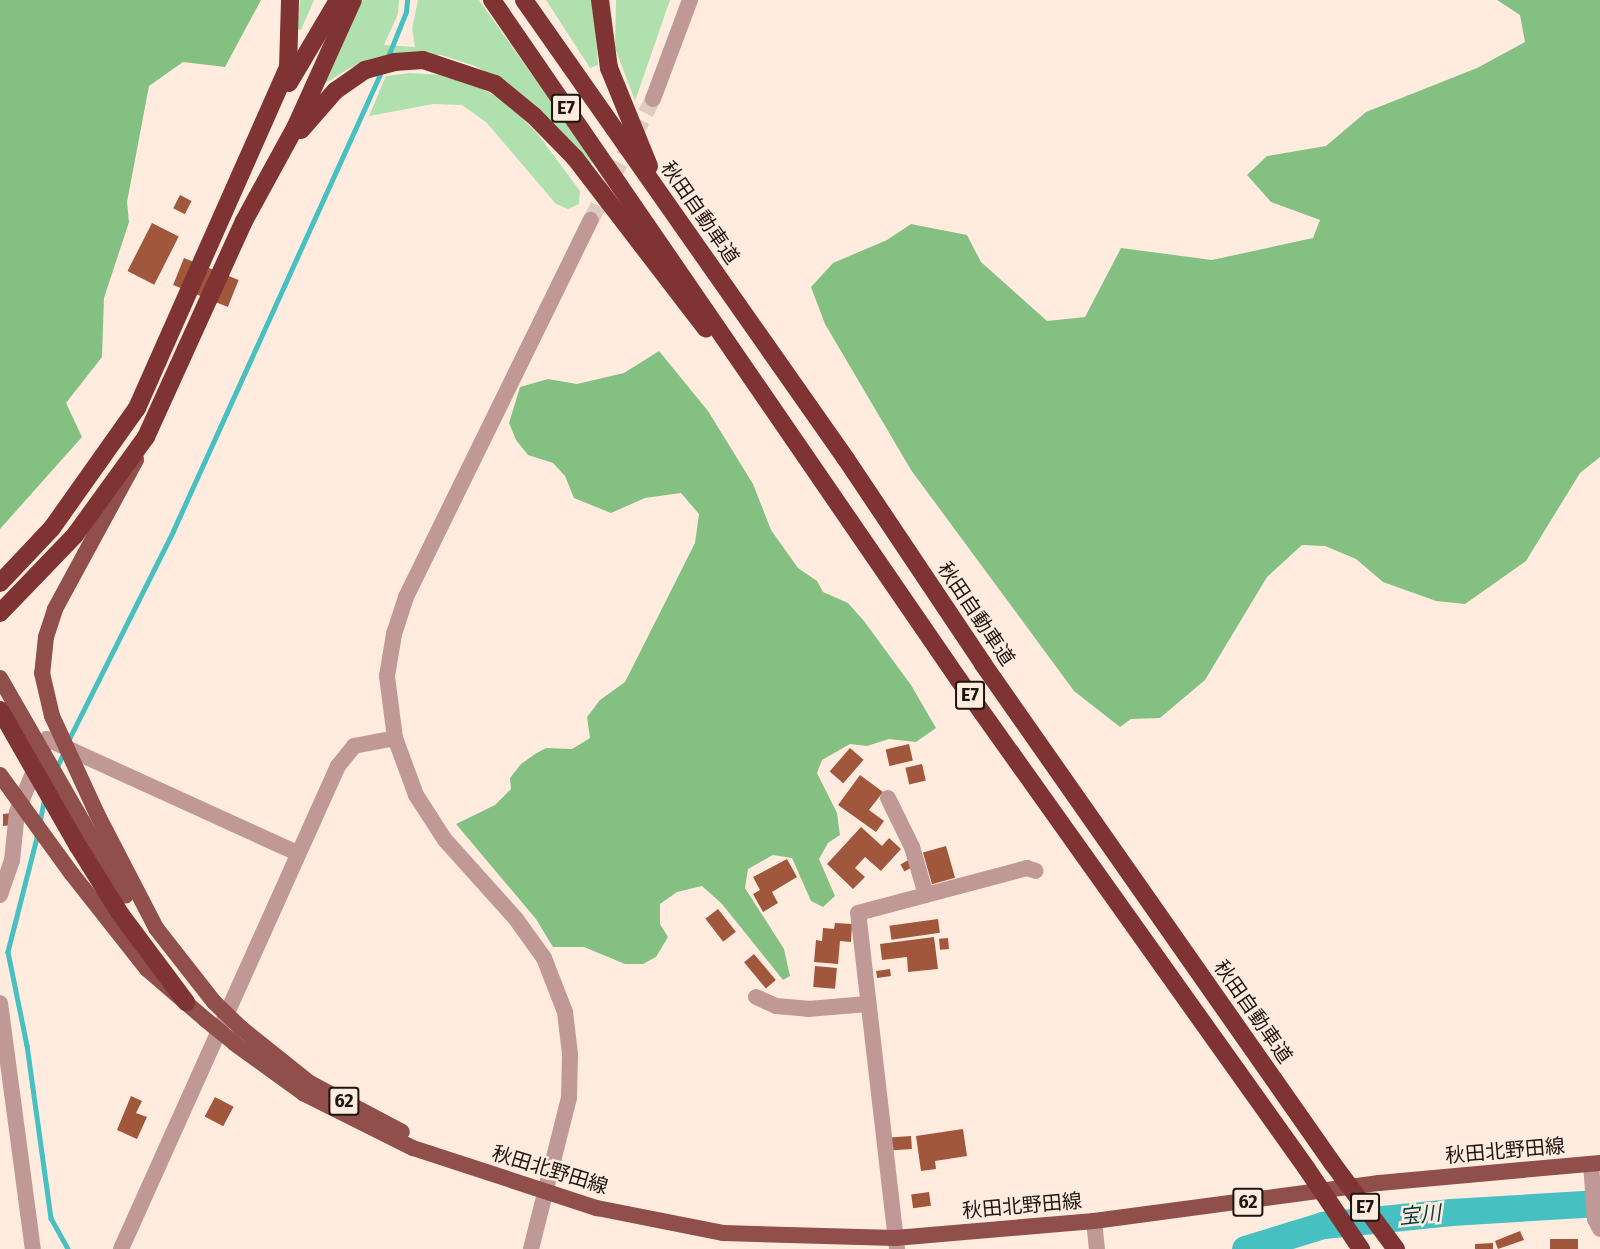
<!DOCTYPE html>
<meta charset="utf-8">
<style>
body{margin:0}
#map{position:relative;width:1600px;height:1249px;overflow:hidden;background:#ffecdf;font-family:"Fira Sans","Noto Sans JP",sans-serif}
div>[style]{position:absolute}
.green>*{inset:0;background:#afe0ad}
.forest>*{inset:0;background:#85c083}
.stream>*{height:4.5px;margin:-2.25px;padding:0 2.25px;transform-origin:2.25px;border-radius:2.25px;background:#47c0c2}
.river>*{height:27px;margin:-13.5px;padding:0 13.5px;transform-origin:13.5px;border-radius:13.5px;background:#47c0c2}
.building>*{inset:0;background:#a1573b;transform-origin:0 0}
.tertiary-tunnel>*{height:16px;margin-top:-8px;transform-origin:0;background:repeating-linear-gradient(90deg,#ddccc0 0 16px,transparent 0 24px)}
.minor>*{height:16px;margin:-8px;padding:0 8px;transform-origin:8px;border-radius:8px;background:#c09996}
.tertiary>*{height:16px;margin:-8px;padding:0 8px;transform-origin:8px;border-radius:8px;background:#c09996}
.primary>*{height:16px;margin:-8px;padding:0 8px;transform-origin:8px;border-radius:8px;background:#914f4c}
.motorway>*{height:18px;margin:-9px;padding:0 9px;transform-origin:9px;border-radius:9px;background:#7f3332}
.primary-bridge>*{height:16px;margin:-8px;padding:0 8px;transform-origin:8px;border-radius:8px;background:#914f4c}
.motorway-bridge>*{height:18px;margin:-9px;padding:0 9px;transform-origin:9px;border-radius:9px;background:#7f3332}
span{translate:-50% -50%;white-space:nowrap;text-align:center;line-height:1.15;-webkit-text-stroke:5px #ffecdf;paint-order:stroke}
.shield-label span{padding:2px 4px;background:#ffecdf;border:2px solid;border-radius:4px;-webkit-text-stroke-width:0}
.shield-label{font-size:18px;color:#1d1510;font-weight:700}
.street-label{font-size:20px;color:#1d1510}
.water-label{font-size:21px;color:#013b3c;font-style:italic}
</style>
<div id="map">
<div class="green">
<i style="clip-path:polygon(300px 0,314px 0,301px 30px,297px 29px)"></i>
<i style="clip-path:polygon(362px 0,399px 0,398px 14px,384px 45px,415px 47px,412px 29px,418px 0,479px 0,594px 162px,589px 165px,503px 81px,475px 66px,441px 55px,380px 58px,350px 68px,321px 86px)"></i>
<i style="clip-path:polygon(546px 0,594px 0,598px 65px,590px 68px)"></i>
<i style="clip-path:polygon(616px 0,670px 0,635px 101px,615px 48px)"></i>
<i style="clip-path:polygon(410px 73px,441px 75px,473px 84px,506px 102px,537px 133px,580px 191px,579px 204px,568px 209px,556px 204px,486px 122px,462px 105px,433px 104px,369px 116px,386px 76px)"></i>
</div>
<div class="forest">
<i style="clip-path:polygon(0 0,261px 0,225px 67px,183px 62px,149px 86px,127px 202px,129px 222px,104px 298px,102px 357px,66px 403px,82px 437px,0 529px)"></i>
<i style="clip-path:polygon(1497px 0,1600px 0,1600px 457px,1580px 473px,1526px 561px,1465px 604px,1436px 601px,1383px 582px,1356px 559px,1325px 546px,1302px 545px,1267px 577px,1205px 680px,1160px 718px,1131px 719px,1120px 727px,1074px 691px,911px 470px,825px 324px,811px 287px,833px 263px,887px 240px,911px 224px,967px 235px,981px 262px,1047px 321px,1085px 317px,1121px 248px,1212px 260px,1313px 238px,1320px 220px,1271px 202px,1247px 175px,1267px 156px,1326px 146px,1366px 112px,1477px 68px,1525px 42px,1520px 15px)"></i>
<i style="clip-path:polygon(659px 351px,708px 411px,753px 484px,771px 530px,798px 568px,817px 581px,823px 592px,848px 603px,864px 621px,911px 685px,936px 728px,916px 742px,889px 739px,867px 746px,850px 744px,822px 760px,817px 773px,837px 813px,840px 835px,828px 843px,819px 859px,835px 896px,823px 907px,811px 901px,792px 858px,773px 855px,748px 869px,745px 888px,784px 949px,790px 976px,783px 980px,722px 904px,702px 886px,677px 892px,660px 904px,660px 924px,668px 937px,656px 957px,643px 964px,625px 964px,584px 947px,553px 947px,536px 919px,456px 824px,495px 805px,511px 789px,510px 778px,521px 764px,535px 754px,546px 748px,572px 749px,590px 738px,587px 717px,600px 700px,625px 682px,695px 543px,699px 514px,681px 493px,645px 498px,611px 513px,574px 498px,565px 476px,553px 463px,528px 455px,516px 440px,509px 423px,520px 387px,548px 379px,577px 384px,624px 373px)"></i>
</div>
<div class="stream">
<i style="left:387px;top:59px;width:51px;rotate:-68deg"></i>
<i style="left:406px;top:12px;width:12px;rotate:-85deg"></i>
<i style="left:68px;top:741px;width:235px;rotate:-63.4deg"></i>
<i style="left:173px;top:531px;width:506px;rotate:-65.61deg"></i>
<i style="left:56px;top:769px;width:19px;rotate:-65deg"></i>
<i style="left:40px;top:820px;width:21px;rotate:-79deg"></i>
<i style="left:38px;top:834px;width:122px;rotate:104.3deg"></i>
<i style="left:8px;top:952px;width:95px;rotate:78.5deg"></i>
<i style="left:27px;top:1045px;width:175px;rotate:82.1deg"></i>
<i style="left:51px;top:1218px;width:35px;rotate:61deg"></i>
</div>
<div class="river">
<i style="left:1245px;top:1249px;width:82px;rotate:-17.1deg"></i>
<i style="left:1323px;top:1225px;width:129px;rotate:-5.8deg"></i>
<i style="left:1451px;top:1212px;width:149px;rotate:-3.5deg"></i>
</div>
<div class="building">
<i style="left:180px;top:195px;width:13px;height:15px;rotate:27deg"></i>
<i style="left:152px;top:223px;width:30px;height:54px;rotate:27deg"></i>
<i style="left:184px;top:258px;width:59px;height:29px;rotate:22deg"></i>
<i style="left:909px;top:744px;width:17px;height:24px;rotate:77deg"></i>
<i style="left:850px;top:748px;width:18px;height:31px;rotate:41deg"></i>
<i style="left:922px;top:764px;width:17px;height:17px;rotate:77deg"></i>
<i style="clip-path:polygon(860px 775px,883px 792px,869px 810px,884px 821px,876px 832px,838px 805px)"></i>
<i style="clip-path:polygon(11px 813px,11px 825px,3px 826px,3px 814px)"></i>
<i style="clip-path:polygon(861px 827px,882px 846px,889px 838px,901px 849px,881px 871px,865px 857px,855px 868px,865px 877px,853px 889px,827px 864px)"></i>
<i style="left:946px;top:846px;width:33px;height:24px;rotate:74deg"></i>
<i style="clip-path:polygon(787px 859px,797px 877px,772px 892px,778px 903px,763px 912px,753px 894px,760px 890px,753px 877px)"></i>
<i style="left:910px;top:859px;width:8px;height:11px;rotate:60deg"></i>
<i style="left:718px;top:909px;width:29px;height:16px;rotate:52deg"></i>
<i style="left:938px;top:919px;width:14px;height:49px;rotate:82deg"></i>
<i style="clip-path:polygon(835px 923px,852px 924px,851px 942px,840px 941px,838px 964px,814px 962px,816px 940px,822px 941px,823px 928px,834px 929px)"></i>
<i style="clip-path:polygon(934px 937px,938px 969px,908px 972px,907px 957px,882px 960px,880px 944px)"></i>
<i style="left:948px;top:938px;width:11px;height:9px;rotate:85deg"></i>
<i style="left:754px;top:954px;width:34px;height:13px;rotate:50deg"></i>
<i style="left:815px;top:966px;width:22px;height:21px;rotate:5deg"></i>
<i style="left:890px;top:969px;width:7px;height:14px;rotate:82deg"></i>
<i style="clip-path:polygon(131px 1096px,142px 1101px,136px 1113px,147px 1117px,137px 1139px,117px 1130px)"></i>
<i style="left:215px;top:1097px;width:21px;height:22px;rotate:28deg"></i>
<i style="clip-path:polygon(963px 1129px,967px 1156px,935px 1161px,936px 1169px,921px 1171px,916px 1136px)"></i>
<i style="left:911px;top:1136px;width:13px;height:22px;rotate:86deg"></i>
<i style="left:929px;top:1192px;width:14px;height:18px;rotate:82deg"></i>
<i style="clip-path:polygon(1520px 1231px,1524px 1240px,1498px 1249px,1495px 1241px)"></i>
<i style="left:1550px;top:1239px;width:28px;height:10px"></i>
<i style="clip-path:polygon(1493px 1243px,1493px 1249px,1475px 1249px,1475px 1244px)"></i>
</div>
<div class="tertiary-tunnel">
<i style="left:591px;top:220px;width:136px;rotate:-62.9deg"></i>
</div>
<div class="minor">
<i style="left:888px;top:798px;width:55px;rotate:63.9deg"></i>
<i style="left:912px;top:847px;width:50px;rotate:73.7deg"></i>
<i style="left:0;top:895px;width:36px;rotate:-71deg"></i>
<i style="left:12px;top:861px;width:49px;rotate:-84.2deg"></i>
<i style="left:17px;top:812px;width:79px;rotate:-67.7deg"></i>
<i style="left:47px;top:739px;width:275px;rotate:24.5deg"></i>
<i style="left:756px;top:997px;width:22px;rotate:24deg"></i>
<i style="left:776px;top:1006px;width:32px;rotate:5deg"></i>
<i style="left:808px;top:1009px;width:60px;rotate:-4.8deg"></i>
<i style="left:0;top:1003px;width:248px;rotate:82.4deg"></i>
<i style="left:1591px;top:1164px;width:55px;rotate:85.8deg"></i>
<i style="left:1595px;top:1219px;width:11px;rotate:63deg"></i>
<i style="left:1094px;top:1221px;width:28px;rotate:84deg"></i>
<i style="left:897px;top:1249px;width:338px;rotate:-96.6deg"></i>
<i style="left:858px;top:913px;width:175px;rotate:-14.9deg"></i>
<i style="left:1027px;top:868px;width:9px;rotate:18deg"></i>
</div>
<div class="tertiary">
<i style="left:653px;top:99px;width:106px;rotate:-69.5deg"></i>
<i style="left:121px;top:1249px;width:530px;rotate:-65.81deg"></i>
<i style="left:338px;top:766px;width:26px;rotate:-51deg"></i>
<i style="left:354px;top:746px;width:42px;rotate:-11deg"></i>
<i style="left:531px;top:1249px;width:156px;rotate:-75.9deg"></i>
<i style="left:569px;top:1098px;width:44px;rotate:-88.7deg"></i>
<i style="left:570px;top:1054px;width:42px;rotate:-96.8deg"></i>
<i style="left:565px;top:1012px;width:58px;rotate:-111.3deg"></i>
<i style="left:544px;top:958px;width:48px;rotate:-125.7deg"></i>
<i style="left:516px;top:919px;width:106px;rotate:-131.9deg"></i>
<i style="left:445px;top:840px;width:54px;rotate:-122.8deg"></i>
<i style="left:416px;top:795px;width:61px;rotate:-110.2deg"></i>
<i style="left:395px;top:738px;width:63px;rotate:-97.4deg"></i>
<i style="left:387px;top:676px;width:43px;rotate:-80.5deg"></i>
<i style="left:394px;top:634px;width:39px;rotate:-72deg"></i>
<i style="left:406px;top:597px;width:420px;rotate:-63.9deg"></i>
</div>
<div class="primary">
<i style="left:46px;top:637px;width:29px;rotate:-72deg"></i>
<i style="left:55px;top:609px;width:170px;rotate:-61.5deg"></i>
<i style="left:97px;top:814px;width:128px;rotate:62.6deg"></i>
<i style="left:156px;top:928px;width:94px;rotate:51.9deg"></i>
<i style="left:91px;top:836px;width:69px;rotate:59.7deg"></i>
<i style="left:72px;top:874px;width:121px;rotate:51.7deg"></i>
<i style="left:147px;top:969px;width:78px;rotate:40.8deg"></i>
<i style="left:241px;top:1028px;width:88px;rotate:38.6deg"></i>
<i style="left:310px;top:1083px;width:104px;rotate:28deg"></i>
<i style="left:234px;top:1043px;width:85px;rotate:35.9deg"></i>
<i style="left:303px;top:1093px;width:123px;rotate:26.6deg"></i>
<i style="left:413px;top:1148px;width:194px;rotate:18.1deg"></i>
<i style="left:597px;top:1208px;width:128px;rotate:11.2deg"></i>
<i style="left:723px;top:1233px;width:172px;rotate:1.7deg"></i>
<i style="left:895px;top:1238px;width:200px;rotate:-4.9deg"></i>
<i style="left:1094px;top:1221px;width:288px;rotate:-7.6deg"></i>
<i style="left:1379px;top:1183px;width:222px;rotate:-5.2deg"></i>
</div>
<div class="motorway">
<i style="left:492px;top:0;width:825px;rotate:55.52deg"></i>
<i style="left:959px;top:680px;width:600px;rotate:54.56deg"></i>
<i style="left:524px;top:0;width:561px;rotate:54.95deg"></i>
<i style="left:846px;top:459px;width:247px;rotate:56.2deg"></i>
<i style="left:983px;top:664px;width:610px;rotate:55.01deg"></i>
<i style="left:600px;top:0;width:69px;rotate:82.5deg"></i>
<i style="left:609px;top:68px;width:106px;rotate:67.8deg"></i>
<i style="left:289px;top:83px;width:96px;rotate:-59.4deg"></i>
<i style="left:301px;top:130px;width:52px;rotate:-48.9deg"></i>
<i style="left:335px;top:91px;width:37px;rotate:-35deg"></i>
<i style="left:365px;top:70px;width:31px;rotate:-15deg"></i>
<i style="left:395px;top:62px;width:28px;rotate:-4deg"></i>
<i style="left:423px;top:60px;width:76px;rotate:18.4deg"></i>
<i style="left:495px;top:84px;width:50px;rotate:39.4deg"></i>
<i style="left:534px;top:116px;width:59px;rotate:45.7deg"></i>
<i style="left:575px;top:158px;width:215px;rotate:52.5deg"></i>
<i style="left:0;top:583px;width:76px;rotate:-46.6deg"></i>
<i style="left:52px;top:528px;width:147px;rotate:-54.7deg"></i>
<i style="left:137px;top:408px;width:372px;rotate:-66.1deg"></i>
<i style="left:288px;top:68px;width:68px;rotate:-88.3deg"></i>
<i style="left:0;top:613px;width:108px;rotate:-46.1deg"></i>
<i style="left:75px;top:535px;width:121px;rotate:-54.1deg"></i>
<i style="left:146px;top:437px;width:237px;rotate:-65.6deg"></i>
<i style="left:244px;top:221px;width:108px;rotate:-61.3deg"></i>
<i style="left:296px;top:126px;width:138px;rotate:-65.7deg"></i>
<i style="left:78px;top:846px;width:81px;rotate:58.1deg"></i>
<i style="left:121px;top:915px;width:109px;rotate:53.2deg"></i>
</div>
<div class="primary-bridge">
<i style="left:46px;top:637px;width:36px;rotate:96deg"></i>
<i style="left:42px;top:673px;width:44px;rotate:76.9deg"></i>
<i style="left:52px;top:716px;width:108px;rotate:65.3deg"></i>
<i style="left:0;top:678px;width:182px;rotate:60.1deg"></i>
<i style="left:0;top:775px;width:122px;rotate:54deg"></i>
<i style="left:214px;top:1002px;width:37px;rotate:44deg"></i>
<i style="left:206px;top:1020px;width:36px;rotate:39deg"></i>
</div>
<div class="motorway-bridge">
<i style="left:0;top:710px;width:157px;rotate:60.2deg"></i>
<i style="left:1333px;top:1164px;width:106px;rotate:53.5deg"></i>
<i style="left:1307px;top:1169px;width:97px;rotate:56deg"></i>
</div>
<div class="shield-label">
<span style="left:566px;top:108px">E7</span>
<span style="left:970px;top:695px">E7</span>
<span style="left:344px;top:1101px">62</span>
<span style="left:1248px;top:1202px">62</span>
<span style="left:1365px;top:1207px">E7</span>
</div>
<div class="street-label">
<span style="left:700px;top:213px;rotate:55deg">秋田自動車道</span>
<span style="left:976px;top:614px;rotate:56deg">秋田自動車道</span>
<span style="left:1253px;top:1012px;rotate:55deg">秋田自動車道</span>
<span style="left:1505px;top:1151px;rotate:-5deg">秋田北野田線</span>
<span style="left:550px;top:1170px;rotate:17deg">秋田北野田線</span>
<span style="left:1022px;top:1206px;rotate:-5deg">秋田北野田線</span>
</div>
<div class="water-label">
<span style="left:1420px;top:1215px;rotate:-6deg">宝川</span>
</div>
</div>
